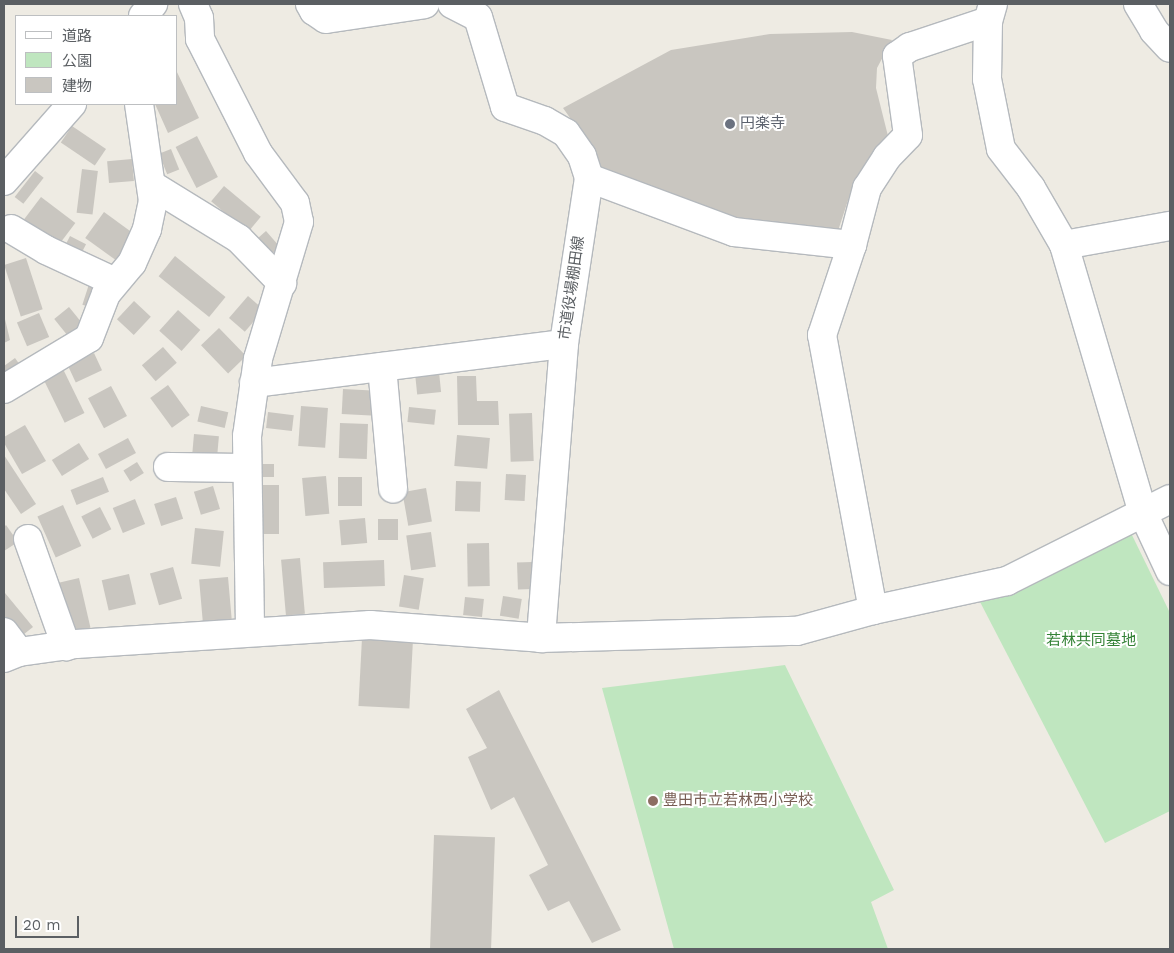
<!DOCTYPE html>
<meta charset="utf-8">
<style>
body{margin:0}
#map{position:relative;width:1174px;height:953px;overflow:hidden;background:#eeebe3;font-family:"Work Sans","Noto Sans JP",sans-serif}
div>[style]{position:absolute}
.green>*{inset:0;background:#bfe6bf}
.building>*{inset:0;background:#c9c6c0;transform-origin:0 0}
.roads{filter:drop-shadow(1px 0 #b5b9bd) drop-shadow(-1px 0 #b5b9bd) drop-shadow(0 1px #b5b9bd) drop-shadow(0 -1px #b5b9bd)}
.minor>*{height:28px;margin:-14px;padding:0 14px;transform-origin:14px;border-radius:14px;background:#fff}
.dots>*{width:14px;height:14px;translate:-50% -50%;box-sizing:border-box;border:2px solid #fff;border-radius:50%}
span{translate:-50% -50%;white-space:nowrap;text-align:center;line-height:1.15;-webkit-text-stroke:4px #fff;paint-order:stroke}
.worship-label{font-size:15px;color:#5b616d}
.left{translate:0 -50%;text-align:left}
.street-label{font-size:15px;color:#5b5f63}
.park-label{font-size:15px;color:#338236}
.education-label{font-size:15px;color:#785e54}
.frame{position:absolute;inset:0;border:5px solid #5b5f63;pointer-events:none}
.legend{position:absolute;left:15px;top:15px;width:162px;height:90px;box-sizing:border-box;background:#fff;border:1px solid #bdbfc1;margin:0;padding:6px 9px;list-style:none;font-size:15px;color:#5b5f63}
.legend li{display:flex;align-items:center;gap:10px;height:25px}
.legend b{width:25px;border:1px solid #bdbfc1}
.scale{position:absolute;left:15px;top:916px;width:64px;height:22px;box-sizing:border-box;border:2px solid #5b5f63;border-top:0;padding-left:6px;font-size:15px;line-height:18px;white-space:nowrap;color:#5b5f63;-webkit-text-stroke:4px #fff;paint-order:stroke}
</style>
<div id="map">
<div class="green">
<i style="clip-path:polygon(1131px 533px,1170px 613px,1170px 811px,1105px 843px,978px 598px)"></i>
<i style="clip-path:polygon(785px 665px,894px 890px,871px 902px,888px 949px,674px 949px,602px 688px)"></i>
</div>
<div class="building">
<i style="clip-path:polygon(852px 32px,892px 40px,877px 68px,876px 88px,889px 140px,853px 185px,836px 237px,742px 224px,602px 172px,588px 143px,563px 108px,671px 50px,770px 34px)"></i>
<i style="clip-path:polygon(176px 70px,199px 118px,168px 133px,155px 104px,176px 104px)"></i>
<i style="left:72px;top:126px;width:41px;height:20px;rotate:34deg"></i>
<i style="left:197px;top:136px;width:46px;height:24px;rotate:63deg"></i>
<i style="left:171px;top:149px;width:22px;height:13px;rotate:68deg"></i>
<i style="left:132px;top:159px;width:22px;height:25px;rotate:85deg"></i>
<i style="left:82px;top:169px;width:16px;height:44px;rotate:7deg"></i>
<i style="left:35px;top:171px;width:11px;height:33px;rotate:38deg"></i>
<i style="left:224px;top:186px;width:48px;height:20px;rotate:40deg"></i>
<i style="left:41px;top:197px;width:43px;height:28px;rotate:37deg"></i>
<i style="left:104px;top:212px;width:39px;height:32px;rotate:36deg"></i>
<i style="left:266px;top:231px;width:21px;height:14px;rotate:49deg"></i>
<i style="left:70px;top:236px;width:18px;height:12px;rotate:27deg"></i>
<i style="left:175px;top:256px;width:65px;height:26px;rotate:39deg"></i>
<i style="left:26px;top:258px;width:54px;height:23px;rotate:72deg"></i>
<i style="left:91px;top:278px;width:16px;height:28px;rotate:18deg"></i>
<i style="left:248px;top:296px;width:21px;height:29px;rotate:41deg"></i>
<i style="left:134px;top:301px;width:23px;height:25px;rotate:43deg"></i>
<i style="left:69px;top:307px;width:28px;height:19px;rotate:51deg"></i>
<i style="left:178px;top:310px;width:30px;height:28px;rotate:42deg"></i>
<i style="left:39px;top:313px;width:26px;height:24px;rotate:67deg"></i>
<i style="clip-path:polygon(4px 315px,10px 340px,4px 343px)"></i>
<i style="left:219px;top:328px;width:39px;height:25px;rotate:46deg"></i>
<i style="left:163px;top:347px;width:21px;height:28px;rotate:49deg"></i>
<i style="left:94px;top:353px;width:19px;height:29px;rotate:65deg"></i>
<i style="clip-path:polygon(15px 358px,25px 372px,4px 386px,4px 366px)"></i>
<i style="left:63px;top:369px;width:49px;height:22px;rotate:64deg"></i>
<i style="left:439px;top:372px;width:20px;height:24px;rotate:84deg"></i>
<i style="clip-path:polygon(457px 376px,476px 376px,477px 401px,498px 401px,499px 425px,458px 425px)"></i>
<i style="left:168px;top:385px;width:37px;height:22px;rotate:54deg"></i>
<i style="left:111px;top:386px;width:34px;height:26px;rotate:62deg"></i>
<i style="left:343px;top:389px;width:34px;height:25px;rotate:3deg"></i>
<i style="left:201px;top:406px;width:28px;height:16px;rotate:13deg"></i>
<i style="left:301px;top:406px;width:27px;height:40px;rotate:4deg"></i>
<i style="left:409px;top:407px;width:27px;height:15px;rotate:6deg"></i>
<i style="left:268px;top:412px;width:26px;height:16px;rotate:7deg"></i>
<i style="left:532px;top:413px;width:48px;height:23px;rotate:88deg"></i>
<i style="left:340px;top:423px;width:28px;height:35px;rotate:2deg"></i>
<i style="clip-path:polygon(25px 425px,46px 461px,22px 474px,4px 443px,4px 437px)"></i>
<i style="left:194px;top:434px;width:25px;height:22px;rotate:5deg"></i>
<i style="left:457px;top:435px;width:33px;height:31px;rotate:5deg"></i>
<i style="left:128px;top:438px;width:17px;height:34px;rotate:62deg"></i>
<i style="left:79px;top:443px;width:19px;height:32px;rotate:58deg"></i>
<i style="clip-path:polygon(4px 455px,36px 504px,21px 514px,4px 489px)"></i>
<i style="left:137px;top:462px;width:13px;height:16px;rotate:58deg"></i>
<i style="left:257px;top:464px;width:17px;height:13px"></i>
<i style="left:506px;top:474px;width:20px;height:26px;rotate:3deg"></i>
<i style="left:326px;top:476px;width:38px;height:24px;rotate:85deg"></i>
<i style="left:103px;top:477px;width:16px;height:35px;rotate:68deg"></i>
<i style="left:338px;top:477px;width:24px;height:29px"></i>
<i style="left:456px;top:481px;width:25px;height:30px;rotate:2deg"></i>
<i style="left:255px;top:485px;width:24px;height:49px"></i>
<i style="left:213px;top:486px;width:24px;height:20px;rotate:73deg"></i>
<i style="left:426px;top:488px;width:34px;height:24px;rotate:80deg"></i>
<i style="left:176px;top:497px;width:23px;height:23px;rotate:72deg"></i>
<i style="left:135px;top:499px;width:27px;height:24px;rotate:68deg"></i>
<i style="left:63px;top:505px;width:45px;height:28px;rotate:66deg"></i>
<i style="left:100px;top:507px;width:25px;height:21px;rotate:63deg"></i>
<i style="left:365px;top:518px;width:25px;height:26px;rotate:85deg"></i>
<i style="left:398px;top:519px;width:21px;height:20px;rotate:90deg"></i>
<i style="clip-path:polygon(6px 525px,18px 542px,4px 551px,4px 527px)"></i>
<i style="left:195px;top:528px;width:29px;height:36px;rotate:6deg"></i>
<i style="left:431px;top:532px;width:35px;height:25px;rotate:82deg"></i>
<i style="left:489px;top:543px;width:43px;height:22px;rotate:89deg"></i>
<i style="left:300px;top:558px;width:56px;height:19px;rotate:85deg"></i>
<i style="left:384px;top:560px;width:26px;height:61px;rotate:88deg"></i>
<i style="left:532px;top:562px;width:27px;height:15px;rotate:88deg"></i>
<i style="left:173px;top:567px;width:33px;height:24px;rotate:74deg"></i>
<i style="left:129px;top:574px;width:31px;height:28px;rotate:77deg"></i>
<i style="left:404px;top:575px;width:20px;height:32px;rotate:9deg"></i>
<i style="left:228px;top:577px;width:44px;height:29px;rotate:85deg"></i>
<i style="left:79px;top:578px;width:51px;height:23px;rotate:77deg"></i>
<i style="clip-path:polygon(5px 593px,33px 627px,14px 642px,4px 630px)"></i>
<i style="left:503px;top:596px;width:19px;height:20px;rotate:9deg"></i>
<i style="left:465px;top:597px;width:19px;height:18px;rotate:6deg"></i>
<i style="left:362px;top:638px;width:51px;height:68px;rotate:3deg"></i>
<i style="clip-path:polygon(499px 690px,621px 930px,592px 943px,569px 901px,548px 911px,529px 875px,548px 865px,514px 797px,491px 810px,468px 757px,487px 748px,466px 709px)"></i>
<i style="left:434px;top:835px;width:61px;height:114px;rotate:2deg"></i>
</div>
<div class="roads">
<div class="minor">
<i style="left:193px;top:4px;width:15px;rotate:67deg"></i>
<i style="left:199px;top:18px;width:21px;rotate:87deg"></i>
<i style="left:200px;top:39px;width:128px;rotate:63deg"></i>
<i style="left:258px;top:153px;width:62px;rotate:53.5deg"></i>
<i style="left:295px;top:203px;width:19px;rotate:78deg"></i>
<i style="left:299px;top:222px;width:143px;rotate:106.7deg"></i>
<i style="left:258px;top:359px;width:78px;rotate:98.1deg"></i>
<i style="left:247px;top:436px;width:195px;rotate:89.1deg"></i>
<i style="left:310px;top:4px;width:8px;rotate:60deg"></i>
<i style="left:314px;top:11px;width:14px;rotate:34deg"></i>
<i style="left:326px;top:19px;width:100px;rotate:-8.6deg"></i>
<i style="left:452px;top:4px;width:29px;rotate:27deg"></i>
<i style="left:478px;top:17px;width:94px;rotate:73.3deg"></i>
<i style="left:505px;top:107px;width:42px;rotate:19.3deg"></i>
<i style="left:545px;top:121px;width:24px;rotate:30deg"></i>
<i style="left:566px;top:133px;width:28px;rotate:55deg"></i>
<i style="left:582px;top:156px;width:23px;rotate:72deg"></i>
<i style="left:589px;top:178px;width:168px;rotate:98.6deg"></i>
<i style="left:564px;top:344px;width:295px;rotate:94.5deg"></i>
<i style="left:993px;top:4px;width:18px;rotate:106deg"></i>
<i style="left:988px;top:21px;width:58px;rotate:91deg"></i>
<i style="left:987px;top:79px;width:71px;rotate:78.7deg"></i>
<i style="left:1001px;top:149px;width:49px;rotate:52.4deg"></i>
<i style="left:1031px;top:188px;width:66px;rotate:59.9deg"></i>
<i style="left:1064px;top:245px;width:279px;rotate:73.6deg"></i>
<i style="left:1143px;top:513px;width:64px;rotate:65deg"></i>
<i style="left:1138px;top:4px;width:31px;rotate:59deg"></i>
<i style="left:1154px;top:31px;width:23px;rotate:47deg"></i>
<i style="left:143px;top:16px;width:16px;rotate:-50deg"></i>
<i style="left:589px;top:178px;width:155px;rotate:20.4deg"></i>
<i style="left:734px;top:232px;width:119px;rotate:6.3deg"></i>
<i style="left:852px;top:245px;width:95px;rotate:108.4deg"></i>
<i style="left:822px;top:335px;width:280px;rotate:79.5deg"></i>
<i style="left:4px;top:181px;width:103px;rotate:-48.6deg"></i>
<i style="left:153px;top:186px;width:101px;rotate:31.6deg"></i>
<i style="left:239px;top:239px;width:62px;rotate:45.7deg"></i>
<i style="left:11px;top:229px;width:41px;rotate:31deg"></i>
<i style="left:46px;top:250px;width:76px;rotate:24.9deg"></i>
<i style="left:852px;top:245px;width:59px;rotate:-75.3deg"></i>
<i style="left:867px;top:188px;width:37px;rotate:-57deg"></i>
<i style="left:887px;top:157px;width:30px;rotate:-46deg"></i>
<i style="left:908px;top:135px;width:80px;rotate:-97.9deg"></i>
<i style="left:897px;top:56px;width:16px;rotate:-35deg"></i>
<i style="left:910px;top:47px;width:82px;rotate:-18.4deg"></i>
<i style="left:1064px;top:245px;width:108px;rotate:-10.2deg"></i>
<i style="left:382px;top:367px;width:122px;rotate:84.8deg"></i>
<i style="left:254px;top:383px;width:312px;rotate:-7.2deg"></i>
<i style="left:4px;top:389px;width:99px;rotate:-31deg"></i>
<i style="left:89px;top:338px;width:47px;rotate:-68.9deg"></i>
<i style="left:106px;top:294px;width:40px;rotate:-50deg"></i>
<i style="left:132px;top:263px;width:37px;rotate:-66deg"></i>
<i style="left:147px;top:229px;width:29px;rotate:-78deg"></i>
<i style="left:153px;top:201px;width:98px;rotate:-98.2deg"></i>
<i style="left:168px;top:467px;width:79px;rotate:0.7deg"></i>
<i style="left:28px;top:539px;width:114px;rotate:70.4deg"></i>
<i style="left:4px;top:632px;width:25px;rotate:53deg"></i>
<i style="left:4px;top:658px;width:16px;rotate:-22deg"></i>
<i style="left:19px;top:652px;width:58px;rotate:-8deg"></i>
<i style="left:76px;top:644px;width:295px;rotate:-3.7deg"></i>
<i style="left:370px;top:625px;width:171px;rotate:4.3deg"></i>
<i style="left:541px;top:638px;width:256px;rotate:-1.6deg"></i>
<i style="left:797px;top:631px;width:79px;rotate:-15.4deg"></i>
<i style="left:873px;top:610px;width:137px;rotate:-12.2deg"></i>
<i style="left:1007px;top:581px;width:182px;rotate:-26.7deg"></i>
</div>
</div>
<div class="dots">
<i style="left:730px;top:124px;background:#6b7280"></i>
<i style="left:653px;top:801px;background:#8d6e63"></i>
</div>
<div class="worship-label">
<span class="left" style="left:740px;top:124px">円楽寺</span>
</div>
<div class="street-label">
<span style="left:572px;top:288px;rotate:-82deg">市道役場棚田線</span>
</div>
<div class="park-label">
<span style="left:1091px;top:641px">若林共同墓地</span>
</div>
<div class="education-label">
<span class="left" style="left:663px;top:801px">豊田市立若林西小学校</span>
</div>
<div class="frame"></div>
<ul class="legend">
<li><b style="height:6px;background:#fff"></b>道路</li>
<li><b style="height:14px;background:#bfe6bf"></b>公園</li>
<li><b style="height:14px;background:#c9c6c0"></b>建物</li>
</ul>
<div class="scale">20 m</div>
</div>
